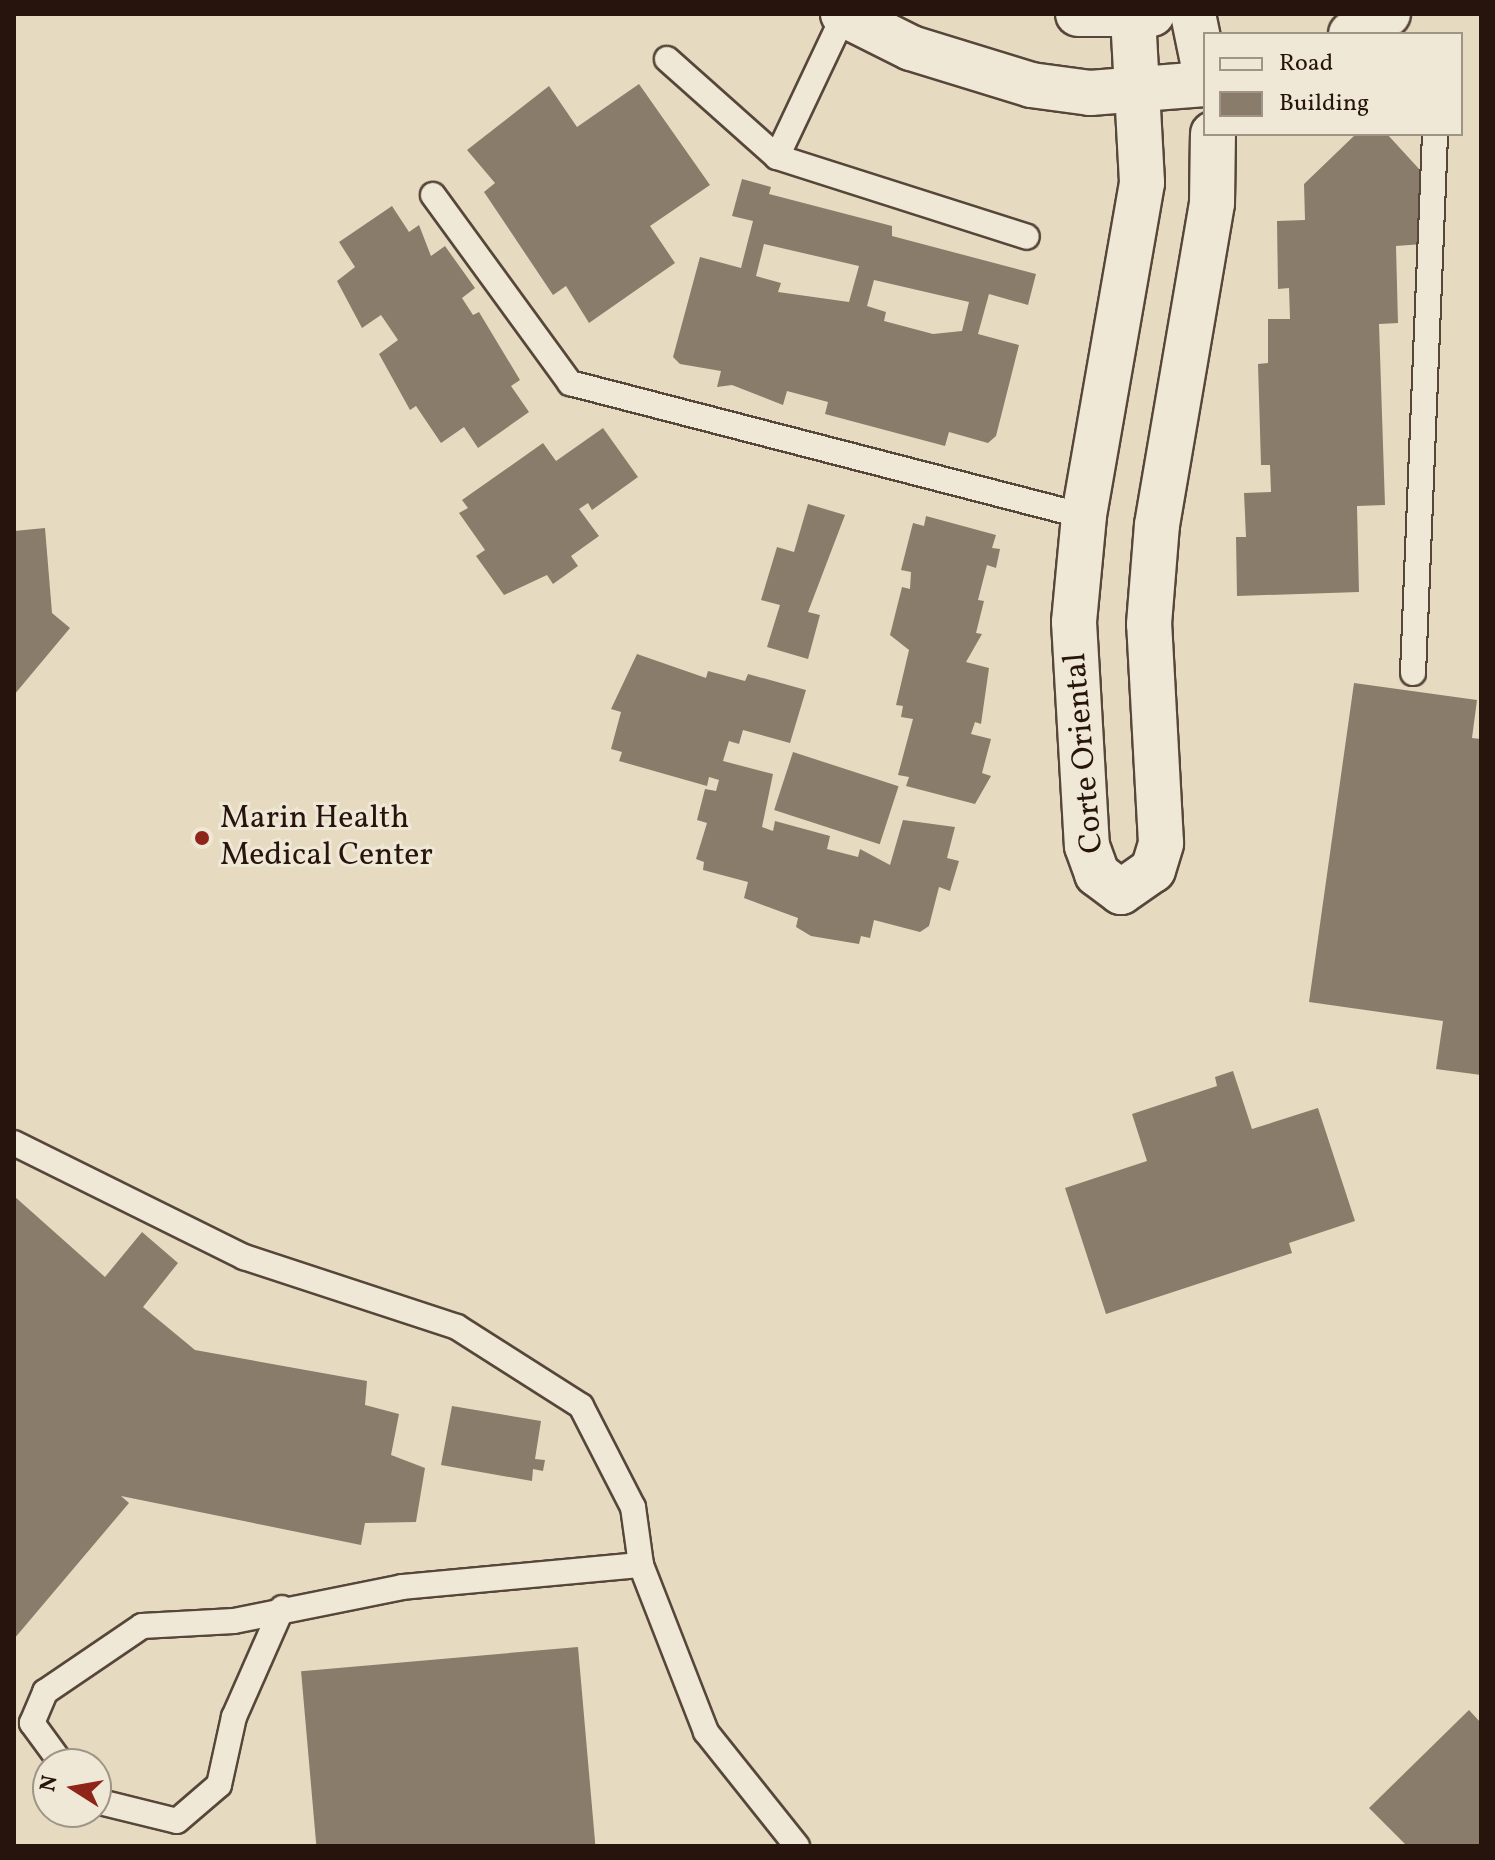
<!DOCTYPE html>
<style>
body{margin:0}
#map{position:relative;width:1495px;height:1860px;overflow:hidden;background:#e6dbc0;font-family:Vollkorn,serif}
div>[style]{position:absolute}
.building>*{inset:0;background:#8a7c6a;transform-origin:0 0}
.roads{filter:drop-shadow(2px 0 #57463a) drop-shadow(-2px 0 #57463a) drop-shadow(0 2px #57463a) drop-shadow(0 -2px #57463a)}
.service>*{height:24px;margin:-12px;padding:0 12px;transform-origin:12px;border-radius:12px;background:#efe8d6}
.minor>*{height:44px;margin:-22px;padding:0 22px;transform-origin:22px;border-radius:22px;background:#efe8d6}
.dots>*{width:22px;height:22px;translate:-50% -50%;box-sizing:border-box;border:4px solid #efe8d6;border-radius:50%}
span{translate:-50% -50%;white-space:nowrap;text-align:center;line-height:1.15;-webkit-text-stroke:6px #efe8d6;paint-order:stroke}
.street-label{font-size:32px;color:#27150d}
.poi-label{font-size:32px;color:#27150d}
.left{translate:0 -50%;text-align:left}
.frame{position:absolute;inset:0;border:16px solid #27150d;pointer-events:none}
.legend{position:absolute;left:1203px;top:32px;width:260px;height:104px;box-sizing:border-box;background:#efe8d6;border:2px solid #9f9486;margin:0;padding:10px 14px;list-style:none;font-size:24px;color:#27150d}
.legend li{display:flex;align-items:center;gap:16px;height:40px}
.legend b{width:40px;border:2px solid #9f9486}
.north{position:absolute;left:32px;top:1748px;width:80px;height:80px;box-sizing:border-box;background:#efe8d6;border:2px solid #9f9486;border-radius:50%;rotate:281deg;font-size:22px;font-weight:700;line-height:32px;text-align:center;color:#27150d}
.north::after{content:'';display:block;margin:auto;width:28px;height:36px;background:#8f2418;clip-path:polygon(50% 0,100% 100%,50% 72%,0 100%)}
</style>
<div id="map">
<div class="building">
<i style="clip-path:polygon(639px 84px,710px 185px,650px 226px,675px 263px,589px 323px,566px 286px,553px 295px,484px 192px,495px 183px,467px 150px,549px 86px,577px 127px)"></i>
<i style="clip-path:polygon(1356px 134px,1387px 134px,1420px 170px,1423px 244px,1396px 246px,1398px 323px,1379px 324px,1385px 505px,1357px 506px,1359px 592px,1237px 596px,1236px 537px,1246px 537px,1244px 493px,1271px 492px,1270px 465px,1261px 465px,1258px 364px,1268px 363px,1268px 319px,1290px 319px,1289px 288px,1278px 289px,1277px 221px,1305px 220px,1304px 184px)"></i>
<i style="clip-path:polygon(evenodd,742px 179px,771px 187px,769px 194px,892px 226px,892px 236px,1036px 274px,1028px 305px,989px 294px,978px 334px,1019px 345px,996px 436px,988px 443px,949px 432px,945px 446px,825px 414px,828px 402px,787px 391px,783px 405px,732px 385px,717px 387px,721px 371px,680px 364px,673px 357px,700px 257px,741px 268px,753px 221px,732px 216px,742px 179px,764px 244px,859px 266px,849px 302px,778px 292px,781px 283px,756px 276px,764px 244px,742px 179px,874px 280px,969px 302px,962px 331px,933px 334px,884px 321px,886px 312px,867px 306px,874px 280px)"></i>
<i style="clip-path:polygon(392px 206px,409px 232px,419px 225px,431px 256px,445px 246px,475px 288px,462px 298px,473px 315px,479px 312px,520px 380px,511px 386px,529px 412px,478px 448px,464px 427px,441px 443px,416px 406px,410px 410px,379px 354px,398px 340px,381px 315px,362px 328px,337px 281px,355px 267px,339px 242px)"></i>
<i style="clip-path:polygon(603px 428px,638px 477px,592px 510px,588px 503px,579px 509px,599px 536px,571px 556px,578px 566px,553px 584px,547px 575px,504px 595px,476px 556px,485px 550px,459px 513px,468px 508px,462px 500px,543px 443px,556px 461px)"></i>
<i style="clip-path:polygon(808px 504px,845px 515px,808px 612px,820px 615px,808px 659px,767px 647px,780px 605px,761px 600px,777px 547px,794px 552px)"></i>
<i style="clip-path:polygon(926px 516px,996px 535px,992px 548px,1000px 549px,996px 568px,987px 565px,978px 600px,984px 601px,976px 633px,982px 634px,966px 662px,989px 668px,981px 724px,975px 722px,971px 734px,991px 739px,982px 773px,991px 776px,975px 804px,906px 786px,909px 777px,898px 775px,913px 719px,901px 717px,903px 706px,896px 705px,909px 650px,890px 635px,902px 587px,910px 589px,911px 572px,901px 570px,913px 523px,924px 526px)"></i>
<i style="clip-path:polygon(45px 528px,52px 613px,70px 628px,14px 695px,14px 531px)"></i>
<i style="clip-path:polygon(637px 654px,706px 678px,708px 671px,745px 681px,748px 674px,806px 690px,790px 743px,743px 730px,739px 744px,729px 741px,723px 761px,773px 774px,762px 827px,773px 831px,775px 821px,830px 836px,827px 849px,858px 857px,860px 849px,890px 865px,903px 820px,955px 827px,947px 858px,959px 861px,950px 891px,939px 887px,929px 926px,920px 932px,874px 920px,870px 938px,861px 936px,859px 944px,811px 936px,796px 927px,798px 918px,744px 898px,748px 882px,703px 870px,704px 862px,696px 859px,707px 823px,697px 820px,705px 789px,716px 791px,719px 780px,709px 777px,707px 786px,619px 761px,622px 752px,611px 749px,621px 712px,611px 709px)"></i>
<i style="clip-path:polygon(1354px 683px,1477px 700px,1472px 738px,1481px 739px,1481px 1075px,1436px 1069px,1443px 1021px,1309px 1002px)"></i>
<i style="left:793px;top:752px;width:111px;height:61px;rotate:18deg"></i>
<i style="clip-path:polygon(1233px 1071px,1252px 1129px,1318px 1108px,1355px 1221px,1289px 1243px,1292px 1253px,1106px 1314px,1065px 1188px,1147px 1161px,1132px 1114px,1217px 1086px,1215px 1077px)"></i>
<i style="clip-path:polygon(14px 1196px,105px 1277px,142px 1232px,178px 1263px,143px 1307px,195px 1350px,367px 1381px,365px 1405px,399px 1414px,391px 1455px,425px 1468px,416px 1522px,365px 1523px,361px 1545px,121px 1496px,129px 1503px,14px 1639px)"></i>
<i style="clip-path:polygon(452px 1406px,541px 1421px,535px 1459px,545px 1460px,543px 1471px,533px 1469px,532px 1481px,441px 1465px)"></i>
<i style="left:578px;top:1647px;width:200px;height:278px;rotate:85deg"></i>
<i style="clip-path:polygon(1469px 1710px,1481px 1723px,1481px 1846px,1407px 1846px,1369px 1808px)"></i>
</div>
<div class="roads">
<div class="service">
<i style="left:844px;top:15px;width:157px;rotate:115.3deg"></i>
<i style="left:777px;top:157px;width:262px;rotate:17.7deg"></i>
<i style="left:667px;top:59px;width:147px;rotate:41.7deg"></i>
<i style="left:433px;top:195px;width:233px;rotate:53.9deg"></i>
<i style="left:570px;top:383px;width:531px;rotate:14.51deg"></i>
<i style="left:1413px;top:673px;width:539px;rotate:-87.66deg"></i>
<i style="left:14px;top:1143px;width:257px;rotate:26.4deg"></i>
<i style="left:244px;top:1257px;width:224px;rotate:18.2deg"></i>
<i style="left:457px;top:1327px;width:147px;rotate:32.5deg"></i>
<i style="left:581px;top:1406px;width:114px;rotate:62.8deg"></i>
<i style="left:633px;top:1507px;width:59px;rotate:82.1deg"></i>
<i style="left:641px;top:1565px;width:179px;rotate:68.7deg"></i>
<i style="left:706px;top:1732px;width:146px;rotate:51.4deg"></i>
<i style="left:62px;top:1764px;width:51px;rotate:-126.2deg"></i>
<i style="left:32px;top:1723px;width:34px;rotate:-67deg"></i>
<i style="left:45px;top:1692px;width:117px;rotate:-34.2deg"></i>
<i style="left:142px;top:1626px;width:92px;rotate:-3.1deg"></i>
<i style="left:234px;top:1621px;width:171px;rotate:-11.4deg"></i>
<i style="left:402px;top:1587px;width:240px;rotate:-5.3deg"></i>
<i style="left:96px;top:1801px;width:83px;rotate:13.9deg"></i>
<i style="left:177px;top:1821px;width:55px;rotate:-40.6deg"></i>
<i style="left:219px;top:1785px;width:70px;rotate:-77.6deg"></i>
<i style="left:234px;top:1717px;width:119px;rotate:-66.2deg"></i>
</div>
<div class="minor">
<i style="left:843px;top:14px;width:76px;rotate:26.6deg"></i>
<i style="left:911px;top:48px;width:126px;rotate:17.1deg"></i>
<i style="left:1031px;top:85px;width:60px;rotate:7.7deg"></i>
<i style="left:1090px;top:93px;width:115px;rotate:-4.5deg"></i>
<i style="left:1078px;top:14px;width:74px"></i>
<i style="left:1193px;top:14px;width:59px;rotate:78.3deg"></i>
<i style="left:1133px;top:16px;width:167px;rotate:86.9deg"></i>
<i style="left:1142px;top:183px;width:338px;rotate:99.9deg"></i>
<i style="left:1084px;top:516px;width:106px;rotate:95.4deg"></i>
<i style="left:1074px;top:622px;width:224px;rotate:86.7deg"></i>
<i style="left:1087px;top:846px;width:30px;rotate:70deg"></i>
<i style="left:1097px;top:874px;width:30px;rotate:37deg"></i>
<i style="left:1121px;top:892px;width:39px;rotate:-35deg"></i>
<i style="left:1153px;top:870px;width:28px;rotate:-73deg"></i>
<i style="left:1161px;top:843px;width:219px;rotate:-93.1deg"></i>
<i style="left:1149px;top:624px;width:99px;rotate:-85.4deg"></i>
<i style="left:1157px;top:525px;width:327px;rotate:-80.3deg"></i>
<i style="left:1212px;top:203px;width:69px;rotate:-89.2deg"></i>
<i style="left:1351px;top:34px;width:42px;rotate:-28.4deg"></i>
</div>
</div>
<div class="dots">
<i style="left:202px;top:838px;background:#8f2418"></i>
</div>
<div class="street-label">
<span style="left:1085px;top:753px;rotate:-95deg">Corte Oriental</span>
</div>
<div class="poi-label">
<span class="left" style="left:220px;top:838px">Marin Health<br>Medical Center</span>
</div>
<div class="frame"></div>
<ul class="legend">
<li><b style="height:10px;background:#efe8d6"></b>Road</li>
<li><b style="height:22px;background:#8a7c6a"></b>Building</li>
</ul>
<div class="north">N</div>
</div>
